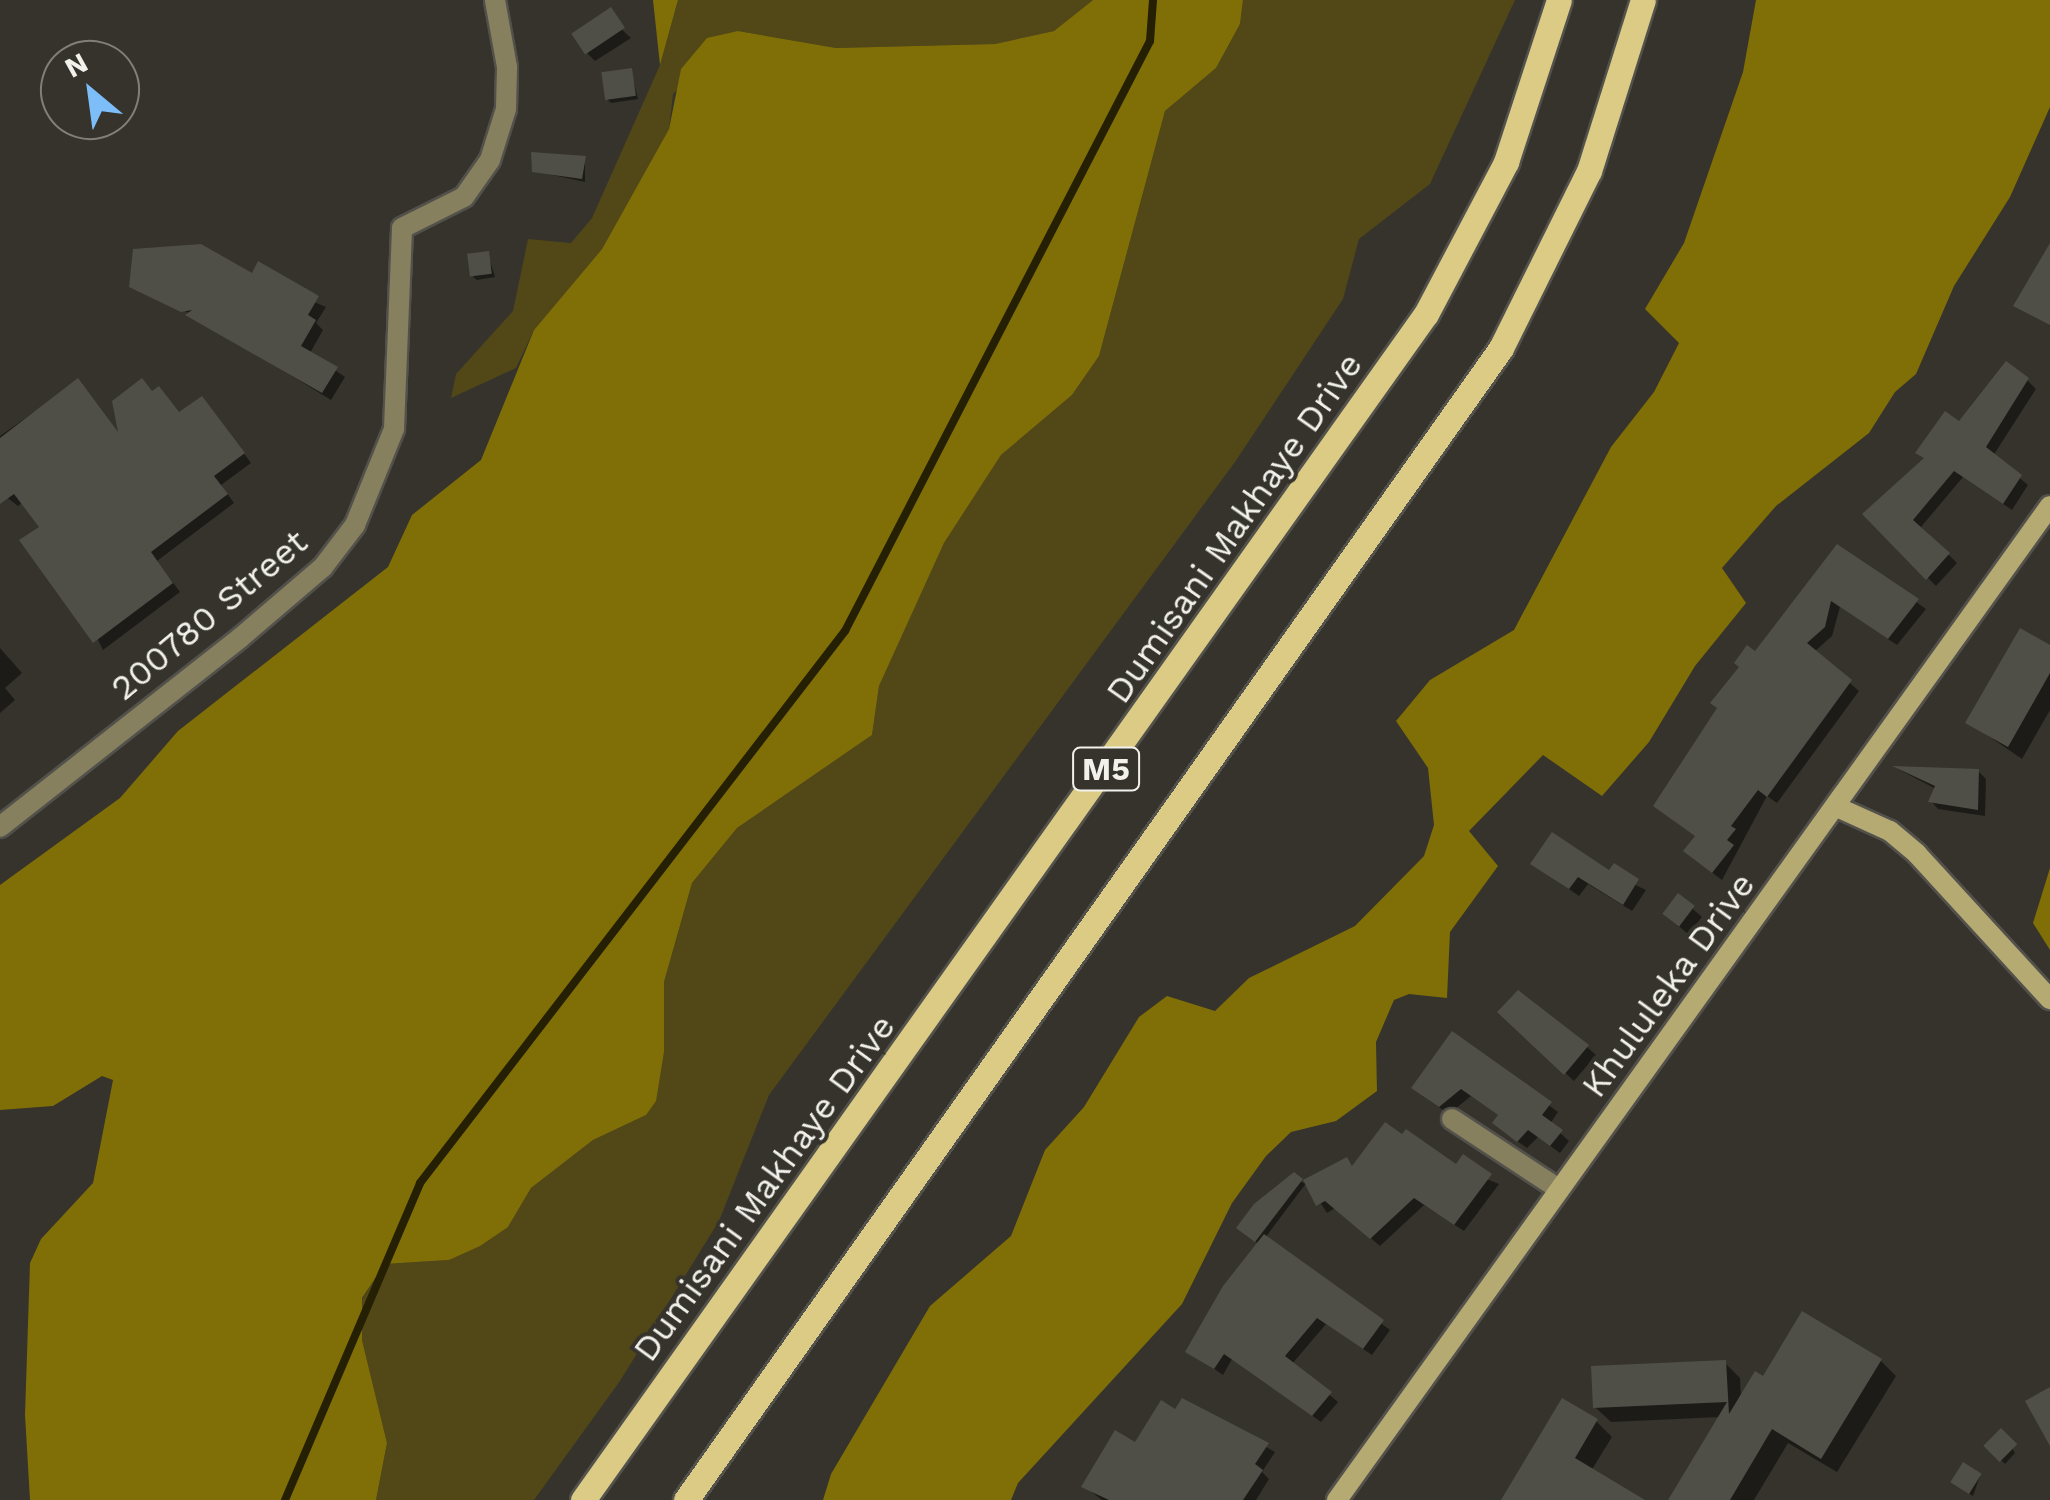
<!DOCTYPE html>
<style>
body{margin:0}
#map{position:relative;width:2050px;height:1500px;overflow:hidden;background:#35332c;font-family:"Work Sans",sans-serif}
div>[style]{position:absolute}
.green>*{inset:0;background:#514717}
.forest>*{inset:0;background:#806e06}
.shadow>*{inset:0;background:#0007}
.stream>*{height:8px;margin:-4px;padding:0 4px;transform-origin:4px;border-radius:4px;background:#252004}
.building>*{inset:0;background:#504f47;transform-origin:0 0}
.roads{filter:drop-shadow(2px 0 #53514b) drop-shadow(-2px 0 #53514b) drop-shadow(0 2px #53514b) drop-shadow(0 -2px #53514b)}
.street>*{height:20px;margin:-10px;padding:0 10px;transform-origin:10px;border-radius:10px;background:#87805e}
.secondary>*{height:20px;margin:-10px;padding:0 10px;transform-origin:10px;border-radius:10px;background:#b6aa73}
.primary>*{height:25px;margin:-12.5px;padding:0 12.5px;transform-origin:12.5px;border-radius:12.5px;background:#dbcb84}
span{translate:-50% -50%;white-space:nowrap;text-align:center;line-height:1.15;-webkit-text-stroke:8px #35332c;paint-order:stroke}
.shield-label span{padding:2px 8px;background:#35332c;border:2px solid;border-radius:8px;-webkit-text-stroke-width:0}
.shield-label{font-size:32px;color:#f2f1ec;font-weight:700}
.street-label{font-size:35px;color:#f2f1ec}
.north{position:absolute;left:40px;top:40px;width:100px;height:100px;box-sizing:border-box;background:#35332c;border:2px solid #817f79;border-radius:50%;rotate:331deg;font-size:28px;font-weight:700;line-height:40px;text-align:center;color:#f2f1ec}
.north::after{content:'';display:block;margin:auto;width:35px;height:45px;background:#7dbef9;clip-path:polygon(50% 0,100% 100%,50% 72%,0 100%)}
</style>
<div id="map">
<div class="green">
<i style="clip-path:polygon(678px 0,1093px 0,1054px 31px,995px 44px,836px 48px,738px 31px,673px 94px,669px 129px,602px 249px,534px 330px,516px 368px,451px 398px,456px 374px,513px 311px,528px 239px,571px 243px,592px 218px,660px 65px)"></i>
<i style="clip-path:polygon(1243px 0,1515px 0,1430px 184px,1359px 239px,1343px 299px,1235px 462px,769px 1095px,719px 1221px,620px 1381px,534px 1500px,376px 1500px,387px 1443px,362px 1340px,362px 1299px,385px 1264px,449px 1260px,508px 1227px,531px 1188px,593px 1140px,646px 1115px,664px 1052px,664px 982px,692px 883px,737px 828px,872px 735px,879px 686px,944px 543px,1001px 455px,1072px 395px,1099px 356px,1165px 111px,1216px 68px,1240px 24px)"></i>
</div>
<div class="forest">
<i style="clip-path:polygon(653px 0,678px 0,660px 65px)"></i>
<i style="clip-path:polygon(1093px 0,1243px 0,1240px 24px,1216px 68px,1165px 111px,1099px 356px,1072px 395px,1001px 455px,944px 543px,879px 686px,872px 735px,737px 828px,692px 883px,664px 982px,664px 1052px,656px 1101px,646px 1115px,593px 1140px,531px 1188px,508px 1227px,480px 1246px,449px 1260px,385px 1264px,362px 1298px,362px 1340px,387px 1443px,376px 1500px,30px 1500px,25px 1415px,30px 1263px,41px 1239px,93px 1183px,113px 1080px,102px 1076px,53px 1106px,0 1110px,0 885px,120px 798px,178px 731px,388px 567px,412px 515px,481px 460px,534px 330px,602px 249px,669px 129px,681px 69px,707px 38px,738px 31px,836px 48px,995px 44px,1054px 31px)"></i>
<i style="clip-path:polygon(1756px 0,2050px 0,2050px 107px,2010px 197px,1954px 286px,1916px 374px,1895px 392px,1869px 433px,1776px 506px,1722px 568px,1746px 603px,1695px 666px,1649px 742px,1602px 796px,1543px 755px,1469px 831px,1498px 866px,1450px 932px,1447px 998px,1409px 994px,1394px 1000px,1376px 1042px,1377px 1091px,1336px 1121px,1291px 1132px,1266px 1156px,1232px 1203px,1182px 1304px,1018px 1483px,1011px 1500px,823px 1500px,831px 1474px,930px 1306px,1011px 1236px,1045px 1150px,1084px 1107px,1139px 1017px,1167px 996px,1215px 1011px,1249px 978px,1355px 926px,1424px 856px,1434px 825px,1428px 768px,1396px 721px,1430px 680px,1514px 630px,1611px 447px,1654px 392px,1679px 343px,1645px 309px,1684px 243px,1743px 72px)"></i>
<i style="clip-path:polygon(2050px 868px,2050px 950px,2033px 923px)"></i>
</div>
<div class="shadow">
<i style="clip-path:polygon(605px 14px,631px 38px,595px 61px,587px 53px)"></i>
<i style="clip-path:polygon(631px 71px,638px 99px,611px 103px,607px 99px)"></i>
<i style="clip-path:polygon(585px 158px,585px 182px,534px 171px)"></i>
<i style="clip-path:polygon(488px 254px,495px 277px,477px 280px,473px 277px)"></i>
<i style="clip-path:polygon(253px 276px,326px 307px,316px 323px,323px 330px,310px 353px,345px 377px,331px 400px,191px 314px,132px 286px)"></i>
<i style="clip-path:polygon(2027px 380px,2036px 389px,1993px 456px,2028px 485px,2012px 510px,1963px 477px,1921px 527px,1957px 563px,1936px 586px,1866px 515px,1960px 425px)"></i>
<i style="clip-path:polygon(77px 382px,121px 438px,153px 394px,180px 414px,210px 407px,251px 463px,221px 485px,234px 503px,157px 561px,180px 592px,103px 650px,43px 528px,23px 502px,18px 506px,0 492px,0 436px)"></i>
<i style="clip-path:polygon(1838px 547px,1926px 609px,1897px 645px,1840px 607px,1832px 636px,1814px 652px,1859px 691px,1777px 803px,1767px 796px,1722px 880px,1694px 859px,1697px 837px,1755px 654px)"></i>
<i style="clip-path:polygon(0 648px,22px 673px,5px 688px,15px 700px,0 713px)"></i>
<i style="clip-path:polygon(2050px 648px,2050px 710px,2022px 759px,1968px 722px)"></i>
<i style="clip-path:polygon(1898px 769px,1978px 771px,1986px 779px,1985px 816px,1938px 809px,1931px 801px,1936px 789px)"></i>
<i style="clip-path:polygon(1533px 864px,1610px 873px,1646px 890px,1632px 911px,1588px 884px,1579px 896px)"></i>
<i style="clip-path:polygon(1678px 896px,1702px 917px,1688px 934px,1674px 922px)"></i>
<i style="clip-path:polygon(1500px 1012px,1587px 1047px,1596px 1055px,1574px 1081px)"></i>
<i style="clip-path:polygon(1452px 1034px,1558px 1112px,1550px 1124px,1569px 1141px,1560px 1153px,1538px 1137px,1527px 1148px,1504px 1132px,1500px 1116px,1471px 1096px,1449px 1114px,1423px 1096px)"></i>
<i style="clip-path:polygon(1346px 1160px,1354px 1168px,1457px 1167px,1499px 1184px,1464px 1231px,1424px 1205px,1380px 1246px,1335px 1208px,1327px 1213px,1307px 1182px,1265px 1238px,1390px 1330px,1372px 1355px,1326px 1324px,1292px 1364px,1338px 1402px,1321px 1422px,1232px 1359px,1223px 1375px,1188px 1351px,1259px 1244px,1243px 1232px,1294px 1175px,1303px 1183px)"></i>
<i style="clip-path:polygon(1881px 1361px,1896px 1376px,1837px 1472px,1788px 1443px,1754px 1500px,1671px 1500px,1720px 1417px,1611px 1422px,1595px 1407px,1725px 1363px,1740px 1378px,1741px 1398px,1764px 1379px)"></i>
<i style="clip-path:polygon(1183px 1402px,1275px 1452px,1262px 1472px,1269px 1479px,1256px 1500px,1102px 1500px,1084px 1486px)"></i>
<i style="clip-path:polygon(1596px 1421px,1612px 1437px,1591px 1471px,1640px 1500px,1503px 1500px)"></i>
<i style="clip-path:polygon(2004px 1435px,2015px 1453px,2005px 1464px,1987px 1446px)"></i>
<i style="clip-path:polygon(1980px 1476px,1973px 1496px,1956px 1485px)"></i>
</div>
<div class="stream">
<i style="left:285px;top:1500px;width:345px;rotate:-66.9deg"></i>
<i style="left:420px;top:1183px;width:697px;rotate:-52.41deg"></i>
<i style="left:845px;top:631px;width:664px;rotate:-62.66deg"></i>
<i style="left:1150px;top:41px;width:41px;rotate:-85.8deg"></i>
</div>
<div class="building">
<i style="left:611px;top:7px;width:25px;height:48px;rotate:56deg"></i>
<i style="left:632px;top:68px;width:28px;height:31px;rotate:82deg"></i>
<i style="clip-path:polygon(531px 152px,586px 156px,582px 179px,532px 172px)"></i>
<i style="clip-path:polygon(2050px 243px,2050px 325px,2013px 306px)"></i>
<i style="clip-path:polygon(201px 244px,252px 273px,258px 261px,319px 296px,308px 315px,316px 320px,301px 346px,338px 367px,322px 393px,185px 315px,192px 310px,181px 312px,129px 287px,133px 249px)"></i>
<i style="left:489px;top:251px;width:23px;height:22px;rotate:83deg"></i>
<i style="clip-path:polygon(2006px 361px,2029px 378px,1986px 447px,2022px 475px,2003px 504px,1954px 471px,1913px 520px,1950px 553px,1926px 580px,1862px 514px,1924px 458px,1915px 453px,1945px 411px,1959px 421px)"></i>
<i style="clip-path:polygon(78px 378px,118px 432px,112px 401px,142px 378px,152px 391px,159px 386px,179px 412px,202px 396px,245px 453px,214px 476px,228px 494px,151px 552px,173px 583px,93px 643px,19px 540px,39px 527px,14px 494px,0 504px,0 438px)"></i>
<i style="clip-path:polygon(1837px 544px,1919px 599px,1888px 639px,1831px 601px,1825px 627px,1807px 643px,1852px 680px,1767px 797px,1758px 790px,1731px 826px,1736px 829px,1727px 840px,1734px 845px,1712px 873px,1683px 851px,1695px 836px,1653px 806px,1717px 708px,1710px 703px,1739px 667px,1734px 663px,1747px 645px,1755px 651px)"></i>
<i style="clip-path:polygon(2020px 628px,2050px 645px,2050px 673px,2008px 747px,1965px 723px)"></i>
<i style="clip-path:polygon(1892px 766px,1979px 769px,1978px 810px,1928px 802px,1935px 786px)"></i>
<i style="clip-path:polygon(1552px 832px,1609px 870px,1614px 863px,1639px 879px,1623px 905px,1578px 877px,1569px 889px,1530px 864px)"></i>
<i style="left:1678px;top:893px;width:21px;height:26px;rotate:37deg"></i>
<i style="clip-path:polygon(1518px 990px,1589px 1045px,1564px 1075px,1497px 1012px)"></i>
<i style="clip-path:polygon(1452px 1031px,1552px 1102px,1542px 1115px,1563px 1130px,1550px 1146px,1528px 1130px,1517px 1142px,1492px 1123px,1498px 1115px,1461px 1089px,1439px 1107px,1411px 1088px)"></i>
<i style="clip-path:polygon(1385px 1122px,1402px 1134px,1406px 1129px,1456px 1164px,1463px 1154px,1492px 1174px,1454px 1225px,1414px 1198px,1370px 1239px,1325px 1201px,1316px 1206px,1303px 1180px,1347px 1157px,1352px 1166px)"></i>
<i style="clip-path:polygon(1294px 1172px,1303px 1179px,1255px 1242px,1236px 1228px,1254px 1204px)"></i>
<i style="clip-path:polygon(1264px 1234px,1384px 1320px,1363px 1349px,1317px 1318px,1285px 1356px,1332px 1392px,1312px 1416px,1224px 1354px,1214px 1369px,1185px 1352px,1223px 1286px)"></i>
<i style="clip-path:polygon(1802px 1311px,1882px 1359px,1821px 1459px,1772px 1429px,1730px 1500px,1668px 1500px,1727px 1402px,1593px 1408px,1591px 1366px,1726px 1360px,1729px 1414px,1755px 1371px,1763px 1376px)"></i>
<i style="clip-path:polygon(2050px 1387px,2050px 1446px,2025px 1401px)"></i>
<i style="clip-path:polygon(1182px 1398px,1269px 1443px,1255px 1464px,1263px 1470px,1243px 1500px,1109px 1500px,1081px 1487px,1115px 1430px,1135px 1442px,1161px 1400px,1175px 1409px)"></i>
<i style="clip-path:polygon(1562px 1398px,1598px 1419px,1575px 1458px,1645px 1500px,1501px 1500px)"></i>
<i style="left:2001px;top:1428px;width:23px;height:25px;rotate:45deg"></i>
<i style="left:1963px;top:1462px;width:22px;height:24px;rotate:32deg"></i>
</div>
<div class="roads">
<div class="street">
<i style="left:0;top:827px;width:305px;rotate:-38.2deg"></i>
<i style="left:240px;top:638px;width:109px;rotate:-40.5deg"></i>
<i style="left:323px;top:567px;width:53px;rotate:-52.7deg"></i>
<i style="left:355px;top:525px;width:104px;rotate:-67.9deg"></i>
<i style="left:394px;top:429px;width:201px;rotate:-87.7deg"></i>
<i style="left:402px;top:228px;width:69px;rotate:-26.6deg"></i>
<i style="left:464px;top:197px;width:45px;rotate:-54.9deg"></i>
<i style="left:490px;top:160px;width:53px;rotate:-72.6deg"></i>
<i style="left:506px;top:109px;width:42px;rotate:-88.6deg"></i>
<i style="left:507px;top:67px;width:68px;rotate:-100.2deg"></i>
<i style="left:1452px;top:1119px;width:126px;rotate:33.3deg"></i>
</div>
<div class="secondary">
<i style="left:1839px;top:808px;width:56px;rotate:24.3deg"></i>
<i style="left:1890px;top:831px;width:35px;rotate:40deg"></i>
<i style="left:1917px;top:854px;width:197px;rotate:47.5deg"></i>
<i style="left:1337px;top:1500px;width:1223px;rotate:-54.35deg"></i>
</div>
<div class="primary">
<i style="left:583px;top:1500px;width:1455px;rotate:-54.6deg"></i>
<i style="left:1426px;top:314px;width:172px;rotate:-62.2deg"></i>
<i style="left:1506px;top:162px;width:170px;rotate:-71.9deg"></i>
<i style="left:686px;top:1500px;width:1411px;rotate:-54.72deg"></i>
<i style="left:1501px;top:348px;width:198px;rotate:-63.6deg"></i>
<i style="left:1589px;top:171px;width:179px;rotate:-72.5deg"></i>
</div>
</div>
<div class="shield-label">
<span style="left:1106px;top:769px">M5</span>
</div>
<div class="street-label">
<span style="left:1234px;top:528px;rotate:-55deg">Dumisani Makhaye Drive</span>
<span style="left:209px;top:615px;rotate:-40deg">200780 Street</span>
<span style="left:1668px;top:985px;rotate:-54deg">Khululeka Drive</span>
<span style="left:764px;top:1188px;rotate:-54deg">Dumisani Makhaye Drive</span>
</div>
<div class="north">N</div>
</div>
